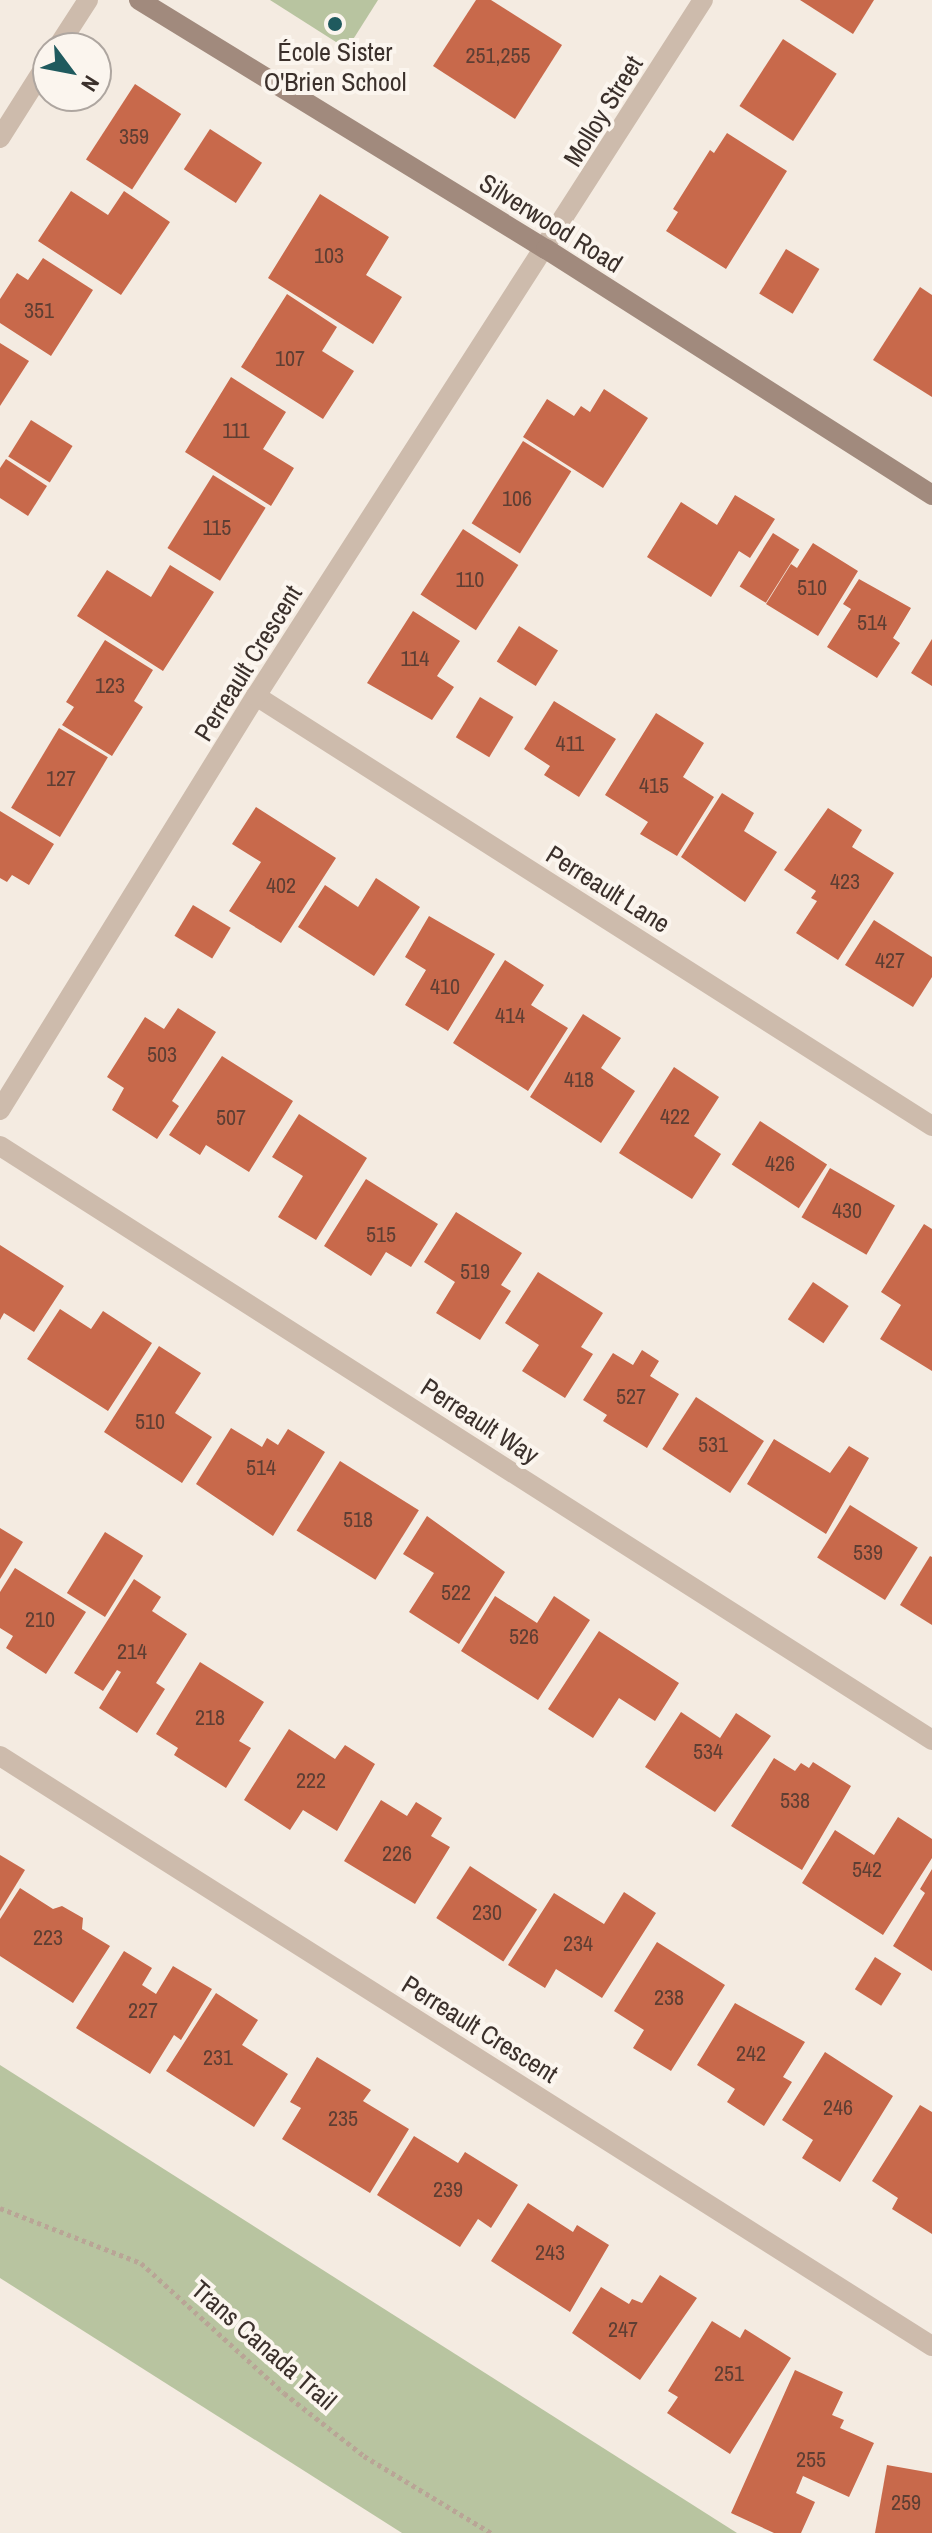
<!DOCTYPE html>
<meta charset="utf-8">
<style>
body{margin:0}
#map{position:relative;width:932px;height:2533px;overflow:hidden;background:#f4ebe1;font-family:"Archivo Narrow",sans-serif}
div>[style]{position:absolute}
.green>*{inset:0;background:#b8c4a0}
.building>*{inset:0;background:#c8694b;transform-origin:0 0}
.path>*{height:5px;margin-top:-2.5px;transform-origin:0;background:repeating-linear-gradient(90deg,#b9a596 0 4px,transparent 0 8px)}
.street>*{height:20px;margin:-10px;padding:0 10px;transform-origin:10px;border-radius:10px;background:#cdbbac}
.secondary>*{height:20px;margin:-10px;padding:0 10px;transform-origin:10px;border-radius:10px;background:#a18a7d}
.dots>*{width:22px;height:22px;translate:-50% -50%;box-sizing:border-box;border:4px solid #fbf5ee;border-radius:50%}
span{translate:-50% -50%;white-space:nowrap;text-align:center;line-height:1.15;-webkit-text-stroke:8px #fbf5ee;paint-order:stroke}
.number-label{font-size:22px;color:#5e3e33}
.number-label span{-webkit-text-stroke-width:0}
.poi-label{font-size:26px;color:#3b302b}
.street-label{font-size:26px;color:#3b302b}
.north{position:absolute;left:32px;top:32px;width:80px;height:80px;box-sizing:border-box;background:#fbf5ee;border:2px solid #aea6a0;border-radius:50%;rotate:122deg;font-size:22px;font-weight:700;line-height:32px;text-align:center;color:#3b302b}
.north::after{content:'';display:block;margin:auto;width:28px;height:36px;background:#1f5a5e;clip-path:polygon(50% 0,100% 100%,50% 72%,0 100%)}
</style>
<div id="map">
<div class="green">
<i style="clip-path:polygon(270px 0,378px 0,347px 49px)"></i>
<i style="clip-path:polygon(0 2065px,737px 2533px,402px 2533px,0 2278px)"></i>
</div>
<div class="building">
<i style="clip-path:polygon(476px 0,491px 0,562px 45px,515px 119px,433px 66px)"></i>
<i style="clip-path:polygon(800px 0,874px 0,853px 34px)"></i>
<i style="left:783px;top:39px;width:64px;height:80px;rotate:33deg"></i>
<i style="left:135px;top:84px;width:55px;height:90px;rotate:33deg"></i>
<i style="left:210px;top:129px;width:62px;height:48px;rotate:33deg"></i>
<i style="clip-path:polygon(727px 133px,787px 171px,726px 269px,666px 231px,678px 212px,673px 209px,710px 150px,714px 153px)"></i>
<i style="clip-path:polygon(71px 191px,108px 215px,124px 191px,170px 222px,121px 295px,38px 241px)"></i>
<i style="clip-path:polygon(320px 194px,389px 237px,366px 275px,402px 297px,373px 344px,268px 278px)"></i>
<i style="left:786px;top:249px;width:39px;height:52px;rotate:31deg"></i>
<i style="clip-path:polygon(43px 258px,93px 290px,51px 356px,0 323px,0 299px,17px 273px,28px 280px)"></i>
<i style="clip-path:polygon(920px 287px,932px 295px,932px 397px,873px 360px)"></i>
<i style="clip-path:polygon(287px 294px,337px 327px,322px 351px,354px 371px,323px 419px,241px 367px)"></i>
<i style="clip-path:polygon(0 343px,29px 361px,0 406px)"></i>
<i style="clip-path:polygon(231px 377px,286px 412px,263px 449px,294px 468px,271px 506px,185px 452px)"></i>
<i style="clip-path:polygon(604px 389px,648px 418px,603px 488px,523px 437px,547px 399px,574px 416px,581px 406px,590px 412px)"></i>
<i style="left:31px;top:420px;width:49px;height:43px;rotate:32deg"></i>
<i style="left:523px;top:441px;width:57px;height:97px;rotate:32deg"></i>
<i style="clip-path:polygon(6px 459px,47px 486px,28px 516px,0 498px,0 468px)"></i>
<i style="left:213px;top:475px;width:62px;height:86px;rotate:32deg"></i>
<i style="clip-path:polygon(735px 495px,775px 519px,750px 558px,739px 551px,711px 597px,647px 557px,681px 502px,717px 525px)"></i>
<i style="left:463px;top:529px;width:66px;height:78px;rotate:33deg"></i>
<i style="left:773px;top:533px;width:31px;height:63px;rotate:32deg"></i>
<i style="clip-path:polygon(813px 543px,858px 571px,818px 636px,766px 604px,791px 564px,797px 568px)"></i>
<i style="clip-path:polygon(170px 565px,214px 592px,163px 671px,77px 616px,107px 570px,151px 597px)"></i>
<i style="clip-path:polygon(859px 579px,911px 608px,893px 638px,900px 643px,877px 678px,827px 647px,851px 609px,843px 604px)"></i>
<i style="clip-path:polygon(413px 611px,460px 641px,437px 676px,454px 687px,432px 720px,367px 683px)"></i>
<i style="left:519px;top:626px;width:46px;height:42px;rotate:32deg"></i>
<i style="clip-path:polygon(932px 639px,932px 686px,911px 673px)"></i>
<i style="clip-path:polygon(105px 640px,153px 670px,134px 701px,143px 707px,112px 756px,62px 725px,74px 707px,66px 702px)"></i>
<i style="left:480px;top:697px;width:39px;height:47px;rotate:31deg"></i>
<i style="clip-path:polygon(554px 701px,616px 739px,579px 797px,544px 775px,550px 766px,524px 749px)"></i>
<i style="clip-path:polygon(656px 713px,704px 743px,683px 777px,714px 797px,677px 856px,640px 834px,648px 822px,605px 795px)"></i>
<i style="left:59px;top:728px;width:57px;height:93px;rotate:31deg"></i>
<i style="clip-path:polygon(722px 793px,754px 813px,744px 831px,777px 852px,745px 902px,681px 857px)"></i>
<i style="clip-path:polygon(256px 807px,336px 858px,281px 943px,229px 911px,261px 862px,232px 844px)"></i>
<i style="clip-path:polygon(828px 808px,862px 830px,852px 847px,894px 873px,838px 960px,796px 933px,817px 901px,811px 898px,816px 891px,784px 870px)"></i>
<i style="clip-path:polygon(0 811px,54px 844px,29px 885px,12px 875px,7px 882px,0 878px)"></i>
<i style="clip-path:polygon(376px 878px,420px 907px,374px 976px,298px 927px,325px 885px,358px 907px)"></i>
<i style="left:193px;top:905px;width:44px;height:36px;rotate:31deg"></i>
<i style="clip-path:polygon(429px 916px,495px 954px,448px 1031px,405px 1005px,426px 970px,405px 957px)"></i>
<i style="clip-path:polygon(874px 920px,932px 957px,932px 977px,913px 1007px,845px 965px)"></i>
<i style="clip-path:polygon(505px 960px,544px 985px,531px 1005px,568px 1028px,528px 1091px,453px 1043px)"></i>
<i style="clip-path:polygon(178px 1008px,216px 1032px,172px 1101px,179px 1106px,157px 1139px,112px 1110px,124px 1088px,107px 1077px,145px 1017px,164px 1029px)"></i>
<i style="clip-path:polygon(583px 1014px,621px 1038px,601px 1068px,635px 1091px,601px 1143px,530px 1097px)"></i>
<i style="clip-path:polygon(222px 1056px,293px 1101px,249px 1172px,206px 1145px,200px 1155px,169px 1135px)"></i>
<i style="clip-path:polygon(674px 1067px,719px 1097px,694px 1136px,721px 1154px,692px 1199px,619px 1153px)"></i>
<i style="clip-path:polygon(299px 1114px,367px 1158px,316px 1240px,278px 1217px,303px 1176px,272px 1157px)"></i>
<i style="left:760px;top:1121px;width:80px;height:52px;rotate:33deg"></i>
<i style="left:830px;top:1168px;width:75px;height:57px;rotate:30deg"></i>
<i style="clip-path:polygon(366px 1179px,438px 1224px,411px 1267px,386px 1252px,371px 1276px,324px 1246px)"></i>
<i style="clip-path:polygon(456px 1212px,522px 1253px,501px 1285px,511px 1291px,480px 1340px,436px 1313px,455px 1282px,424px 1262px)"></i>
<i style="clip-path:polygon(924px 1224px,932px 1229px,932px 1371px,880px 1339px,901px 1305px,881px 1292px)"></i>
<i style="clip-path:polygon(0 1245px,64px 1286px,34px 1332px,4px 1313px,0 1320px)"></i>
<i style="clip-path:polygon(538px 1272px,603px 1313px,581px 1347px,593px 1354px,565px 1398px,522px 1371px,539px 1345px,505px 1323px)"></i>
<i style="left:813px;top:1282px;width:43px;height:45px;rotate:34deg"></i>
<i style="clip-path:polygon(60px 1309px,91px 1329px,103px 1311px,152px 1343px,108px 1411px,27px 1359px)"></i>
<i style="clip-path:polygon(159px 1346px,201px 1373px,175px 1413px,212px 1437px,182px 1483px,104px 1432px)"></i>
<i style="clip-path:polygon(642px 1350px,659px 1361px,650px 1376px,679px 1394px,647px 1448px,603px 1421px,607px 1415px,583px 1400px,613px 1353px,633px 1365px)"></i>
<i style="left:696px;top:1397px;width:81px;height:62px;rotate:33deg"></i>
<i style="clip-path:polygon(231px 1428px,262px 1447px,267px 1438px,278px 1445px,288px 1429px,325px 1452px,273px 1536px,196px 1484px)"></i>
<i style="clip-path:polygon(774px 1439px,830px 1473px,849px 1446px,869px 1458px,826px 1534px,747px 1484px)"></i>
<i style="left:340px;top:1461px;width:93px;height:82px;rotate:32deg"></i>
<i style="left:850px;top:1505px;width:80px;height:62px;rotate:32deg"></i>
<i style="clip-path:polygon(427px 1516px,505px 1572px,459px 1644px,409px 1612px,434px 1573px,403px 1554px)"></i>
<i style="clip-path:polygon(0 1528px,23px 1542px,0 1579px)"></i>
<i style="left:105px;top:1532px;width:45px;height:72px;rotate:32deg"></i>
<i style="clip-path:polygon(930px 1556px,932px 1557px,932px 1625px,900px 1605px)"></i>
<i style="clip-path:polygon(15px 1568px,86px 1612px,46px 1674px,6px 1648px,13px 1636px,0 1628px,0 1592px)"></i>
<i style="clip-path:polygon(134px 1579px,161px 1597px,152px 1611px,187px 1634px,156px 1683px,165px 1689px,137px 1733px,99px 1708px,121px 1672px,117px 1670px,103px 1691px,74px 1673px)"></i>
<i style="clip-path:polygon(495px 1596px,537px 1623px,554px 1596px,590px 1620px,538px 1700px,461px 1651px)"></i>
<i style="clip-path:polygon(599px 1631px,679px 1683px,655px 1721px,619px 1698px,593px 1738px,548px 1709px)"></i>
<i style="clip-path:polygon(200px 1662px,264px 1702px,239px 1741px,251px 1748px,226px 1788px,174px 1755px,178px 1748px,156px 1734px)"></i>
<i style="clip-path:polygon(681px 1712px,720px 1738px,736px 1713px,771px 1736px,715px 1812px,645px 1767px)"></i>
<i style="clip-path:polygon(289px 1729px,335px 1759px,345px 1745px,375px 1764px,337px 1831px,303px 1810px,290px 1830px,244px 1800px)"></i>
<i style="clip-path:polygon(774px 1758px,795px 1771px,801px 1763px,809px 1768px,813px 1762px,851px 1786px,802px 1870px,731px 1826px)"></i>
<i style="clip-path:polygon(381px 1800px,407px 1816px,416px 1802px,442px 1818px,431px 1836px,450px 1847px,415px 1904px,344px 1861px)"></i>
<i style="clip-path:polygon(898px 1817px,932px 1839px,932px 1858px,883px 1935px,802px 1883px,835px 1830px,874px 1855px)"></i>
<i style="clip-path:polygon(0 1855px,25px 1870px,0 1911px)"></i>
<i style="left:470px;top:1866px;width:80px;height:62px;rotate:33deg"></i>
<i style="clip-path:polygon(932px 1869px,932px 1971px,893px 1946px,925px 1893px,920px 1889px)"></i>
<i style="clip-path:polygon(20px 1888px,53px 1909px,62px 1906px,83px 1918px,82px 1929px,110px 1946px,73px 2003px,0 1956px,0 1919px)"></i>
<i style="clip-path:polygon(624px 1892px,656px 1913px,602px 1998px,556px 1969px,545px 1988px,508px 1965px,554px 1893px,604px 1924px)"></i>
<i style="clip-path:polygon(657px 1942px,725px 1985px,671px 2071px,633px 2048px,644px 2030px,614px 2011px)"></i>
<i style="clip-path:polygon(124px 1951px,152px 1968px,142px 1985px,156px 1994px,173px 1966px,212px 1989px,181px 2040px,174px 2035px,150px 2074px,76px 2028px)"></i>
<i style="left:875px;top:1957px;width:31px;height:38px;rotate:32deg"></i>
<i style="clip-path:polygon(216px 1993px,258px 2020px,242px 2045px,288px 2074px,254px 2127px,166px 2071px)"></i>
<i style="clip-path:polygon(735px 2003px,805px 2042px,783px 2077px,792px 2082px,764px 2126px,727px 2102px,735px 2089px,697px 2065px)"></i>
<i style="clip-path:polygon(825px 2052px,893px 2096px,840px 2182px,802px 2158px,813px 2140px,782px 2120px)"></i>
<i style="clip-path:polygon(317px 2057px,371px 2090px,363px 2101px,409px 2129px,370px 2193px,282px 2139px,301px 2108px,290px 2102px)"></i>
<i style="clip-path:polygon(920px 2105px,932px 2112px,932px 2234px,892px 2209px,898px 2198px,872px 2181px)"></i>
<i style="clip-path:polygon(414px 2136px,458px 2163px,465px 2152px,518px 2185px,491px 2228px,478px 2219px,460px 2247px,377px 2195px)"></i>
<i style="clip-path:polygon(528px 2203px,573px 2232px,577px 2225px,609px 2245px,570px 2312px,491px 2261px)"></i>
<i style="clip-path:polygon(660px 2275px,697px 2298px,640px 2380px,572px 2333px,601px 2287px,629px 2304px,632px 2299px,642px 2303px)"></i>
<i style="clip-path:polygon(712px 2321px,740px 2338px,745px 2329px,791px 2358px,730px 2454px,667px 2413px,678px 2397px,668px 2391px)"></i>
<i style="clip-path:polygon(795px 2370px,843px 2392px,832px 2415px,844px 2420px,840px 2428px,874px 2443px,849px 2497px,803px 2476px,796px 2493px,815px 2502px,801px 2533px,774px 2533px,731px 2513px)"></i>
<i style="clip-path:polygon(887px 2465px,932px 2473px,932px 2533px,875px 2533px)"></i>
</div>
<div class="path">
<i style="left:0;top:2208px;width:151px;rotate:21.3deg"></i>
<i style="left:141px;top:2263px;width:193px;rotate:42.3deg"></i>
<i style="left:284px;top:2393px;width:102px;rotate:38.2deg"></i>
<i style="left:364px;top:2456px;width:149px;rotate:31.2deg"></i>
</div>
<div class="street">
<i style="left:57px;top:48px;width:57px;rotate:-57.1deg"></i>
<i style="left:0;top:138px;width:90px;rotate:-57.7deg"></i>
<i style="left:256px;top:696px;width:801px;rotate:32.46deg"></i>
<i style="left:0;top:1110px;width:487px;rotate:-58.3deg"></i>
<i style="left:256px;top:696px;width:827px;rotate:-57.29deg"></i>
<i style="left:0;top:1146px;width:1105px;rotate:32.51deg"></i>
<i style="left:0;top:1756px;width:1103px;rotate:32.34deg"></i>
</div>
<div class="secondary">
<i style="left:139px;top:0;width:477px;rotate:31.5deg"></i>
<i style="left:546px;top:249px;width:458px;rotate:32.5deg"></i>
</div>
<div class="dots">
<i style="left:335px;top:24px;background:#1f5a5e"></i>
</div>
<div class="number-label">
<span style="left:498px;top:56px">251,255</span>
<span style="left:134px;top:137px">359</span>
<span style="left:329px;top:256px">103</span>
<span style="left:39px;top:311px">351</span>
<span style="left:290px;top:359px">107</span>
<span style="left:236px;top:431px">111</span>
<span style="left:517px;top:499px">106</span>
<span style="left:217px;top:528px">115</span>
<span style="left:470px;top:580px">110</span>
<span style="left:812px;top:588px">510</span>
<span style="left:872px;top:623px">514</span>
<span style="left:415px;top:659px">114</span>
<span style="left:110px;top:686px">123</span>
<span style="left:570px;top:744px">411</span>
<span style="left:61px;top:779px">127</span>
<span style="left:654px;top:786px">415</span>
<span style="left:845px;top:882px">423</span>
<span style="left:281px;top:886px">402</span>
<span style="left:890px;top:961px">427</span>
<span style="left:445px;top:987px">410</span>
<span style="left:510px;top:1016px">414</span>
<span style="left:162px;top:1055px">503</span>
<span style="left:579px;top:1080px">418</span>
<span style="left:675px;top:1117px">422</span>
<span style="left:231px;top:1118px">507</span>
<span style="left:780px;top:1164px">426</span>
<span style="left:847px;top:1211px">430</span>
<span style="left:381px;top:1235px">515</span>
<span style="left:475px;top:1272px">519</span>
<span style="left:631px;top:1397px">527</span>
<span style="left:150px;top:1422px">510</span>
<span style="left:713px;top:1445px">531</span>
<span style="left:261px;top:1468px">514</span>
<span style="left:358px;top:1520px">518</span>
<span style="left:868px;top:1553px">539</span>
<span style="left:456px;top:1593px">522</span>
<span style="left:40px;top:1620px">210</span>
<span style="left:524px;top:1637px">526</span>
<span style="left:132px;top:1652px">214</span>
<span style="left:210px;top:1718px">218</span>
<span style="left:708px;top:1752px">534</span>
<span style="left:311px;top:1781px">222</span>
<span style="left:795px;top:1801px">538</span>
<span style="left:397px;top:1854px">226</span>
<span style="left:867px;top:1870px">542</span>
<span style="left:487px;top:1913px">230</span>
<span style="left:48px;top:1938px">223</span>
<span style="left:578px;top:1944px">234</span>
<span style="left:669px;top:1998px">238</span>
<span style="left:143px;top:2011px">227</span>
<span style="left:751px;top:2054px">242</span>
<span style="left:218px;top:2058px">231</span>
<span style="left:838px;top:2108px">246</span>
<span style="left:343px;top:2119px">235</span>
<span style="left:448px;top:2190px">239</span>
<span style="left:550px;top:2253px">243</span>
<span style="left:623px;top:2330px">247</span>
<span style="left:729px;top:2374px">251</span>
<span style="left:811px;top:2460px">255</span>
<span style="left:906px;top:2503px">259</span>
</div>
<div class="poi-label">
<span style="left:335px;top:67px">École Sister<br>O'Brien School</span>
</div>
<div class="street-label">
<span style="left:603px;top:111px;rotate:-58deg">Molloy Street</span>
<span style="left:551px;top:223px;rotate:32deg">Silverwood Road</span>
<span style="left:248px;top:663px;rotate:-58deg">Perreault Crescent</span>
<span style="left:608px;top:889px;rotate:32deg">Perreault Lane</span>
<span style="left:480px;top:1421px;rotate:33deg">Perreault Way</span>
<span style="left:480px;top:2029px;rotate:32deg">Perreault Crescent</span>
<span style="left:264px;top:2345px;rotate:41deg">Trans Canada Trail</span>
</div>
<div class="north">N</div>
</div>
